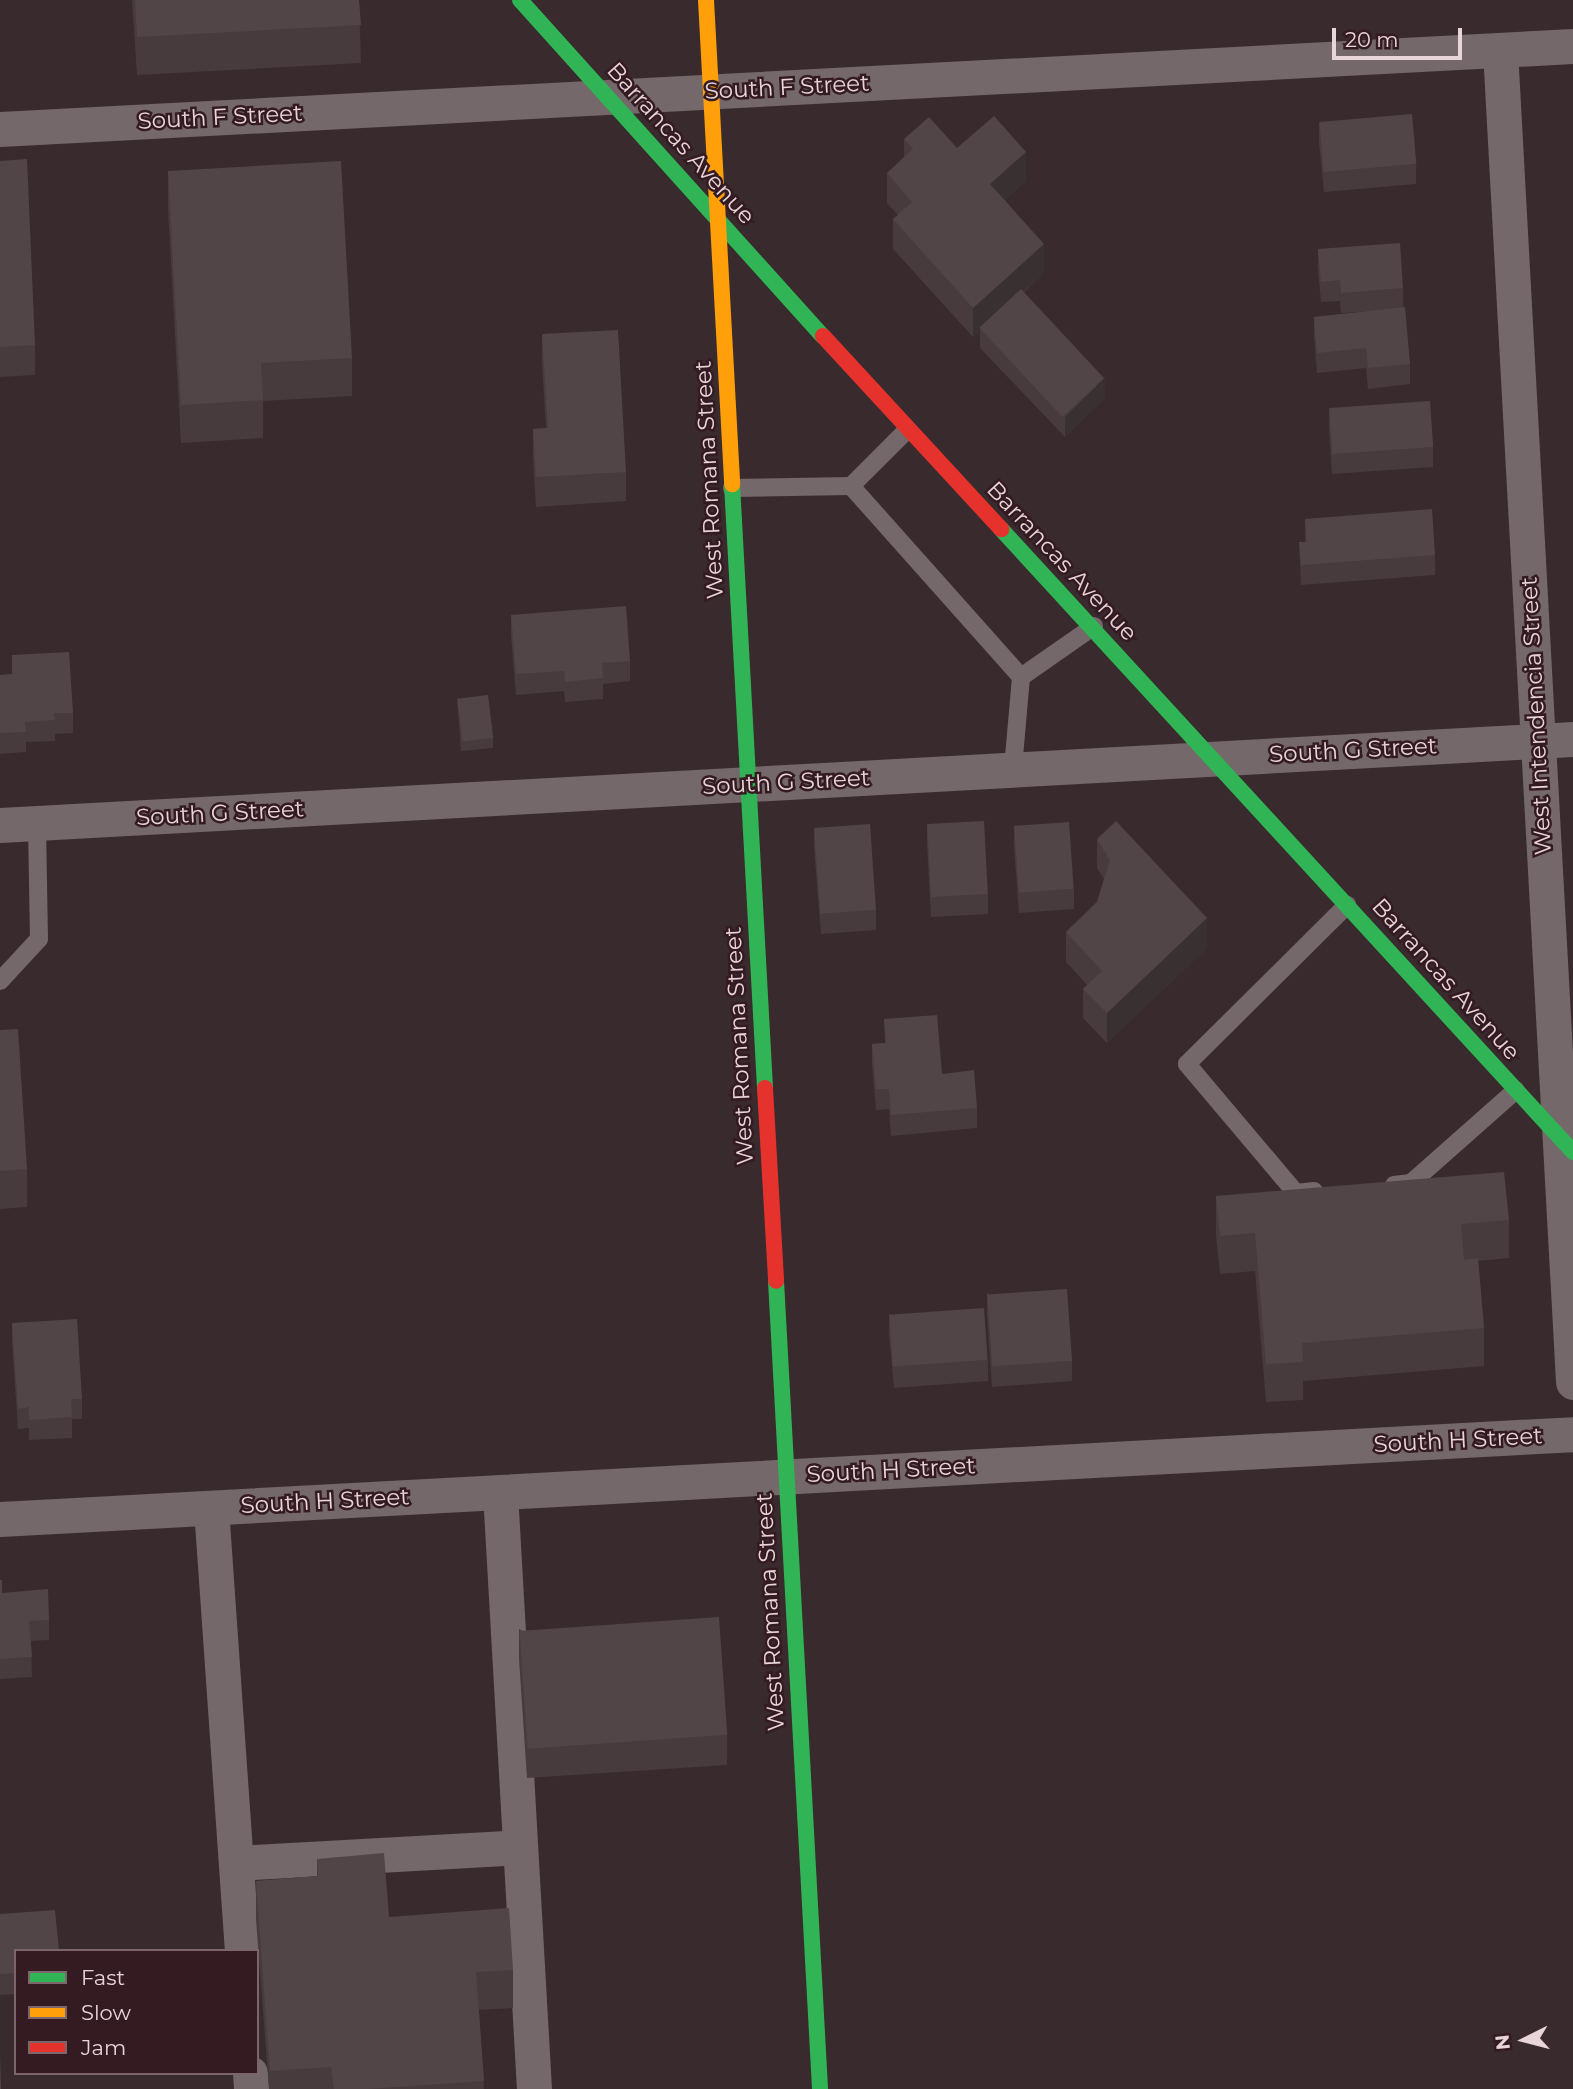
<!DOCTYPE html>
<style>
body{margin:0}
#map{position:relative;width:1573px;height:2089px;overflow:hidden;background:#392a2e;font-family:Montserrat,sans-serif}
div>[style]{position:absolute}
.lane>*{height:18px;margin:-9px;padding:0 9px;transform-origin:9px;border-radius:9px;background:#74686b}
.street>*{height:35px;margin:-17.5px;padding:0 17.5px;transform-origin:17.5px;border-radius:17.5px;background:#74686b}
.fast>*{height:16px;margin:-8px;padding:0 8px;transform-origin:8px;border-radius:8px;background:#30b455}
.slow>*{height:16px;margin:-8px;padding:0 8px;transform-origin:8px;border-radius:8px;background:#ff9f0a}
.jam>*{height:16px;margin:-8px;padding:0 8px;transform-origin:8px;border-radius:8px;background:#e5322d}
.wall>*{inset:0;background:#473b3e}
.shaded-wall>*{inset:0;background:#393032}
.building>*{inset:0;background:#524548;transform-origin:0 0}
span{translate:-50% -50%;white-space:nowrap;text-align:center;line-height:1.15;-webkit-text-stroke:5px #341a21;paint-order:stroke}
.street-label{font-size:23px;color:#e7d5d9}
.legend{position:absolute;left:14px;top:1949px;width:245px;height:126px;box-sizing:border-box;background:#341a21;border:2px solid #7c656b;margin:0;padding:9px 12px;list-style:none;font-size:21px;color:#e7d5d9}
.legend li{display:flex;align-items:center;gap:14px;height:35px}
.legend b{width:35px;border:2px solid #7c656b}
.north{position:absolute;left:1489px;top:2005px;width:70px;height:70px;-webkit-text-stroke:5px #341a21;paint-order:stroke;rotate:264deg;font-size:19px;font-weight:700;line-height:28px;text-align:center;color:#e7d5d9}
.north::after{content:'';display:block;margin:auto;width:24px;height:32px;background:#e7d5d9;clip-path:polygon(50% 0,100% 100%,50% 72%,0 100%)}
.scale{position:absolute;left:1332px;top:28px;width:130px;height:32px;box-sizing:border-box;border:4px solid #e7d5d9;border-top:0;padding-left:9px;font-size:21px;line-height:24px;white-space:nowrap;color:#e7d5d9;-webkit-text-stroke:5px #341a21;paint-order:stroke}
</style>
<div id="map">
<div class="lane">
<i style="left:851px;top:486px;width:256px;rotate:48.3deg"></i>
<i style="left:1021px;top:677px;width:92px;rotate:95deg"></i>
<i style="left:732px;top:488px;width:119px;rotate:-1deg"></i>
<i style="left:851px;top:486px;width:79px;rotate:-45deg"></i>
<i style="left:1021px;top:677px;width:89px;rotate:-34.9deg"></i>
<i style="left:0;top:981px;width:57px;rotate:-47.1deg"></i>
<i style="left:39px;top:939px;width:116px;rotate:-91deg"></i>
<i style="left:1394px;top:1185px;width:17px;rotate:-7deg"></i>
<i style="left:1411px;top:1183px;width:140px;rotate:-41.5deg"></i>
<i style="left:1314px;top:1191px;width:18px;rotate:174deg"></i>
<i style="left:1296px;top:1193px;width:169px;rotate:-130.2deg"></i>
<i style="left:1187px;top:1064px;width:226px;rotate:-44.8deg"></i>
</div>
<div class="street">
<i style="left:1500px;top:50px;width:1334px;rotate:86.86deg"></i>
<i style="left:0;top:129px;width:1575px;rotate:-3.02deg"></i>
<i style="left:0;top:825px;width:1575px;rotate:-3.13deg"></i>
<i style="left:500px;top:1492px;width:598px;rotate:86.74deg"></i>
<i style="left:211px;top:1508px;width:444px;rotate:86deg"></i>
<i style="left:0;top:1519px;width:1575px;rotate:-3.09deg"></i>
<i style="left:236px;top:1863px;width:284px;rotate:-3.2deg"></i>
<i style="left:250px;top:2073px;width:16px;rotate:86deg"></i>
</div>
<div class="fast">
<i style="left:520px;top:0;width:452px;rotate:48deg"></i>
<i style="left:732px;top:484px;width:605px;rotate:86.87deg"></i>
<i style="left:1001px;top:529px;width:846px;rotate:47.44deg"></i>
<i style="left:776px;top:1281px;width:809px;rotate:86.88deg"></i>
</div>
<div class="slow">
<i style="left:706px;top:0;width:485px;rotate:86.9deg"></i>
</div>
<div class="jam">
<i style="left:823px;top:336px;width:263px;rotate:47.3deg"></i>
<i style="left:765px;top:1088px;width:193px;rotate:86.7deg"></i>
</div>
<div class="wall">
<i style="clip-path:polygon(132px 0,359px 0,361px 63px,137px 75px)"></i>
<i style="clip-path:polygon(1319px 122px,1416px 164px,1416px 184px,1324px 192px,1319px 142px)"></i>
<i style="clip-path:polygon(904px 139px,957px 148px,1026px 181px,1005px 200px,1044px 273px,1024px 292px,1105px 398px,1065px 437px,980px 348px,980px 331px,973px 337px,893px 249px,893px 219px,898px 215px,887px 203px,887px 173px,904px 157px)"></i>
<i style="clip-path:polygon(0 161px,35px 345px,35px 375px,0 377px)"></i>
<i style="clip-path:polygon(168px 171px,352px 358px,352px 396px,263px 401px,263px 438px,181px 443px,168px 209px)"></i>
<i style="clip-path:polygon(1318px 249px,1403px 288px,1403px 308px,1410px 364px,1410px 384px,1368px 389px,1366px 368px,1317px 373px,1314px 337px,1314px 317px,1375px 311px,1341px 313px,1340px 301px,1321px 302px,1318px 270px)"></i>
<i style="clip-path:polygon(542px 334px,626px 472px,626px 501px,536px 507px,533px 459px,533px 429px,546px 428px,542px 364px)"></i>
<i style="clip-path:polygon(1329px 408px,1433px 447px,1433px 467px,1332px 474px,1329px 429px)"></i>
<i style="clip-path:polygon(1305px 519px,1435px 555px,1435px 575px,1301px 585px,1299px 542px,1305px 542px)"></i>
<i style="clip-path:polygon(511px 615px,630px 661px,630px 681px,603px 684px,603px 699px,565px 702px,564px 691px,516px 695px,511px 636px)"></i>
<i style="clip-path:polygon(0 675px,73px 713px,73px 733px,55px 734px,55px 741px,26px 742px,26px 752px,0 754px)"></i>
<i style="clip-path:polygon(457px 698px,493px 738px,493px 748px,461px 751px)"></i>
<i style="clip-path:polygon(927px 824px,988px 894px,988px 914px,931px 917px,927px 844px)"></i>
<i style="clip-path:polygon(1014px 826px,1074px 889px,1074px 909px,1019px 913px,1014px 847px)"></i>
<i style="clip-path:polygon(814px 828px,876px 910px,876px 930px,821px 934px,814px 848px)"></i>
<i style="clip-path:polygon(1097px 839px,1207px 948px,1107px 1043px,1083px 1018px,1083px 989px,1087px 985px,1066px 962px,1066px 932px,1097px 902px,1104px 879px,1097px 868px)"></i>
<i style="clip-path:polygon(884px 1019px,977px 1108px,977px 1128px,891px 1136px,889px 1109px,876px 1110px,872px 1064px,872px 1044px,885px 1043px)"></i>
<i style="clip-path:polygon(0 1030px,27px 1169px,27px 1207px,0 1209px)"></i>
<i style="clip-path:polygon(1216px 1196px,1509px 1220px,1509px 1258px,1478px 1261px,1484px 1328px,1484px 1366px,1303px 1381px,1303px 1400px,1266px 1402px,1255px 1271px,1220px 1274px,1216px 1235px)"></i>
<i style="clip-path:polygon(987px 1293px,1072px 1361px,1072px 1381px,992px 1387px,987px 1314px)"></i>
<i style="clip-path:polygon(889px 1314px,988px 1360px,988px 1381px,894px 1388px,889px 1335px)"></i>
<i style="clip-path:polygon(12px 1323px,82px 1399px,82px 1419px,72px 1419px,72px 1438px,29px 1440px,29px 1428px,18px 1429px,12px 1343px)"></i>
<i style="clip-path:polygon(0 1580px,2px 1593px,49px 1620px,49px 1640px,31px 1641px,32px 1677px,0 1679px)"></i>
<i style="clip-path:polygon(519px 1629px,727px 1735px,727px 1765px,527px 1778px,519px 1659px)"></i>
<i style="clip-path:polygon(317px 1859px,389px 1917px,513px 1970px,513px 2008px,479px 2010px,484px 2089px,269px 2089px,256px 1919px,256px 1881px,317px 1876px)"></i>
<i style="clip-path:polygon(0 1914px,16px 1951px,16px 1994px,0 1995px)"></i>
</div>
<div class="shaded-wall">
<i style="clip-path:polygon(1026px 152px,1026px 181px,990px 214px,990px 184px)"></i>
<i style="clip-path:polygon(1044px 244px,1044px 273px,982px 329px,980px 328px,980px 331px,973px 337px,973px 308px)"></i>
<i style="clip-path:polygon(1105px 378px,1105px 398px,1065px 437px,1065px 417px)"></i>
<i style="clip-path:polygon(1207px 918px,1207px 948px,1107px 1043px,1107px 1013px)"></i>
</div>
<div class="building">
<i style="clip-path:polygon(135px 0,359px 0,361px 25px,137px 37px)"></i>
<i style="left:1412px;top:114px;width:50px;height:93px;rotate:85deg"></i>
<i style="clip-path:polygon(994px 116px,1026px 152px,990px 184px,1044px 244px,973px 308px,893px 219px,912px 202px,887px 173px,913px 149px,904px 139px,929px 117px,957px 148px)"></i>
<i style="clip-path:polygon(27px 159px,35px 345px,0 347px,0 161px)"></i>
<i style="clip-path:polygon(341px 161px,352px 358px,261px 363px,263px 400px,181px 405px,168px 171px)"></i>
<i style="clip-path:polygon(1400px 243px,1403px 288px,1341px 293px,1340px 280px,1321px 282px,1318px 249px)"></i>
<i style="left:1021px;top:289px;width:122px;height:57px;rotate:47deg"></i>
<i style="clip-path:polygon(1405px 307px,1410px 364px,1368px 368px,1366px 348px,1317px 353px,1314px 317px)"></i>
<i style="clip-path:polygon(618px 330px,626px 472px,536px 477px,533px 429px,548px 428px,542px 334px)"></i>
<i style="left:1430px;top:401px;width:46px;height:101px;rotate:86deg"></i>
<i style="clip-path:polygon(1432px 509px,1435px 555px,1301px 565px,1299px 542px,1307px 542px,1305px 519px)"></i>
<i style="clip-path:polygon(626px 606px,630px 661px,602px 663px,603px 678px,565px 682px,564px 671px,516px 674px,511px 615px)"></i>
<i style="clip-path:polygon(69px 652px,73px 713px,54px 713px,55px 720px,25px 722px,26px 732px,0 733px,0 675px,12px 674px,12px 655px)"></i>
<i style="left:488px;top:695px;width:43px;height:31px;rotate:83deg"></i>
<i style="left:984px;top:821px;width:73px;height:57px;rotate:87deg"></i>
<i style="clip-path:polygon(1116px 821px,1207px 918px,1107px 1013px,1083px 989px,1102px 971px,1066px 932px,1097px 902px,1110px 860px,1097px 839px)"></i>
<i style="left:1069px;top:822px;width:67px;height:55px;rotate:86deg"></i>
<i style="left:870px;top:824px;width:86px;height:56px;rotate:86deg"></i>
<i style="clip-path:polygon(937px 1015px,942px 1074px,974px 1070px,977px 1108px,891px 1115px,889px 1089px,876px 1089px,872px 1044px,886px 1043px,884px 1019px)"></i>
<i style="clip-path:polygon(18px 1029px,27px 1169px,0 1171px,0 1030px)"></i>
<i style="clip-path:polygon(1504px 1172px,1509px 1220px,1461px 1224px,1464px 1260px,1478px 1258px,1484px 1328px,1302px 1343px,1303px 1362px,1266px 1364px,1255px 1233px,1220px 1236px,1216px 1196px)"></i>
<i style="left:1067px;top:1289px;width:72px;height:80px;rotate:86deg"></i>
<i style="left:984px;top:1308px;width:52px;height:95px;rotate:86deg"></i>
<i style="clip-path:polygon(77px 1319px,82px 1399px,71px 1399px,72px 1417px,29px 1420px,29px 1407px,18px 1409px,12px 1323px)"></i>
<i style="clip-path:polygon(0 1580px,2px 1580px,2px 1593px,48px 1589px,49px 1620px,29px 1621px,32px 1657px,0 1659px)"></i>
<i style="left:719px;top:1617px;width:118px;height:200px;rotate:86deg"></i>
<i style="clip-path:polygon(384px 1853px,389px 1917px,509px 1908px,513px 1970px,476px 1972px,484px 2081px,368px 2089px,334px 2089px,331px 2067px,270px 2071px,256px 1881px,318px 1876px,317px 1859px)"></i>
<i style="clip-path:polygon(55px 1910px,59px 1951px,16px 1951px,16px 1973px,0 1974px,0 1914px)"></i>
<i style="clip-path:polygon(0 2054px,1px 2089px,0 2089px)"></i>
</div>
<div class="street-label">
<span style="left:787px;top:87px;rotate:-3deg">South F Street</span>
<span style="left:220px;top:117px;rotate:-3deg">South F Street</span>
<span style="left:681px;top:143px;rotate:48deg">Barrancas Avenue</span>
<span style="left:709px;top:480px;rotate:-93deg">West Romana Street</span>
<span style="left:1062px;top:561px;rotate:47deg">Barrancas Avenue</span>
<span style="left:1536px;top:716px;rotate:-93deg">West Intendencia Street</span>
<span style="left:1353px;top:750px;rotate:-3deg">South G Street</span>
<span style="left:786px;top:782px;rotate:-3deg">South G Street</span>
<span style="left:220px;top:813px;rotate:-3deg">South G Street</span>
<span style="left:1446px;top:979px;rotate:48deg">Barrancas Avenue</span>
<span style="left:739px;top:1046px;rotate:-93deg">West Romana Street</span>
<span style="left:1458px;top:1440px;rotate:-3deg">South H Street</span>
<span style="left:891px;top:1470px;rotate:-3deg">South H Street</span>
<span style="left:325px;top:1501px;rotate:-3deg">South H Street</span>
<span style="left:770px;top:1612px;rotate:-93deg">West Romana Street</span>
</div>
<ul class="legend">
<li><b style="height:9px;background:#30b455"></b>Fast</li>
<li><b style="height:9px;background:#ff9f0a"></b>Slow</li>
<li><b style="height:9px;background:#e5322d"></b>Jam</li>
</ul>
<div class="north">N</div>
<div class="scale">20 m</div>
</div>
